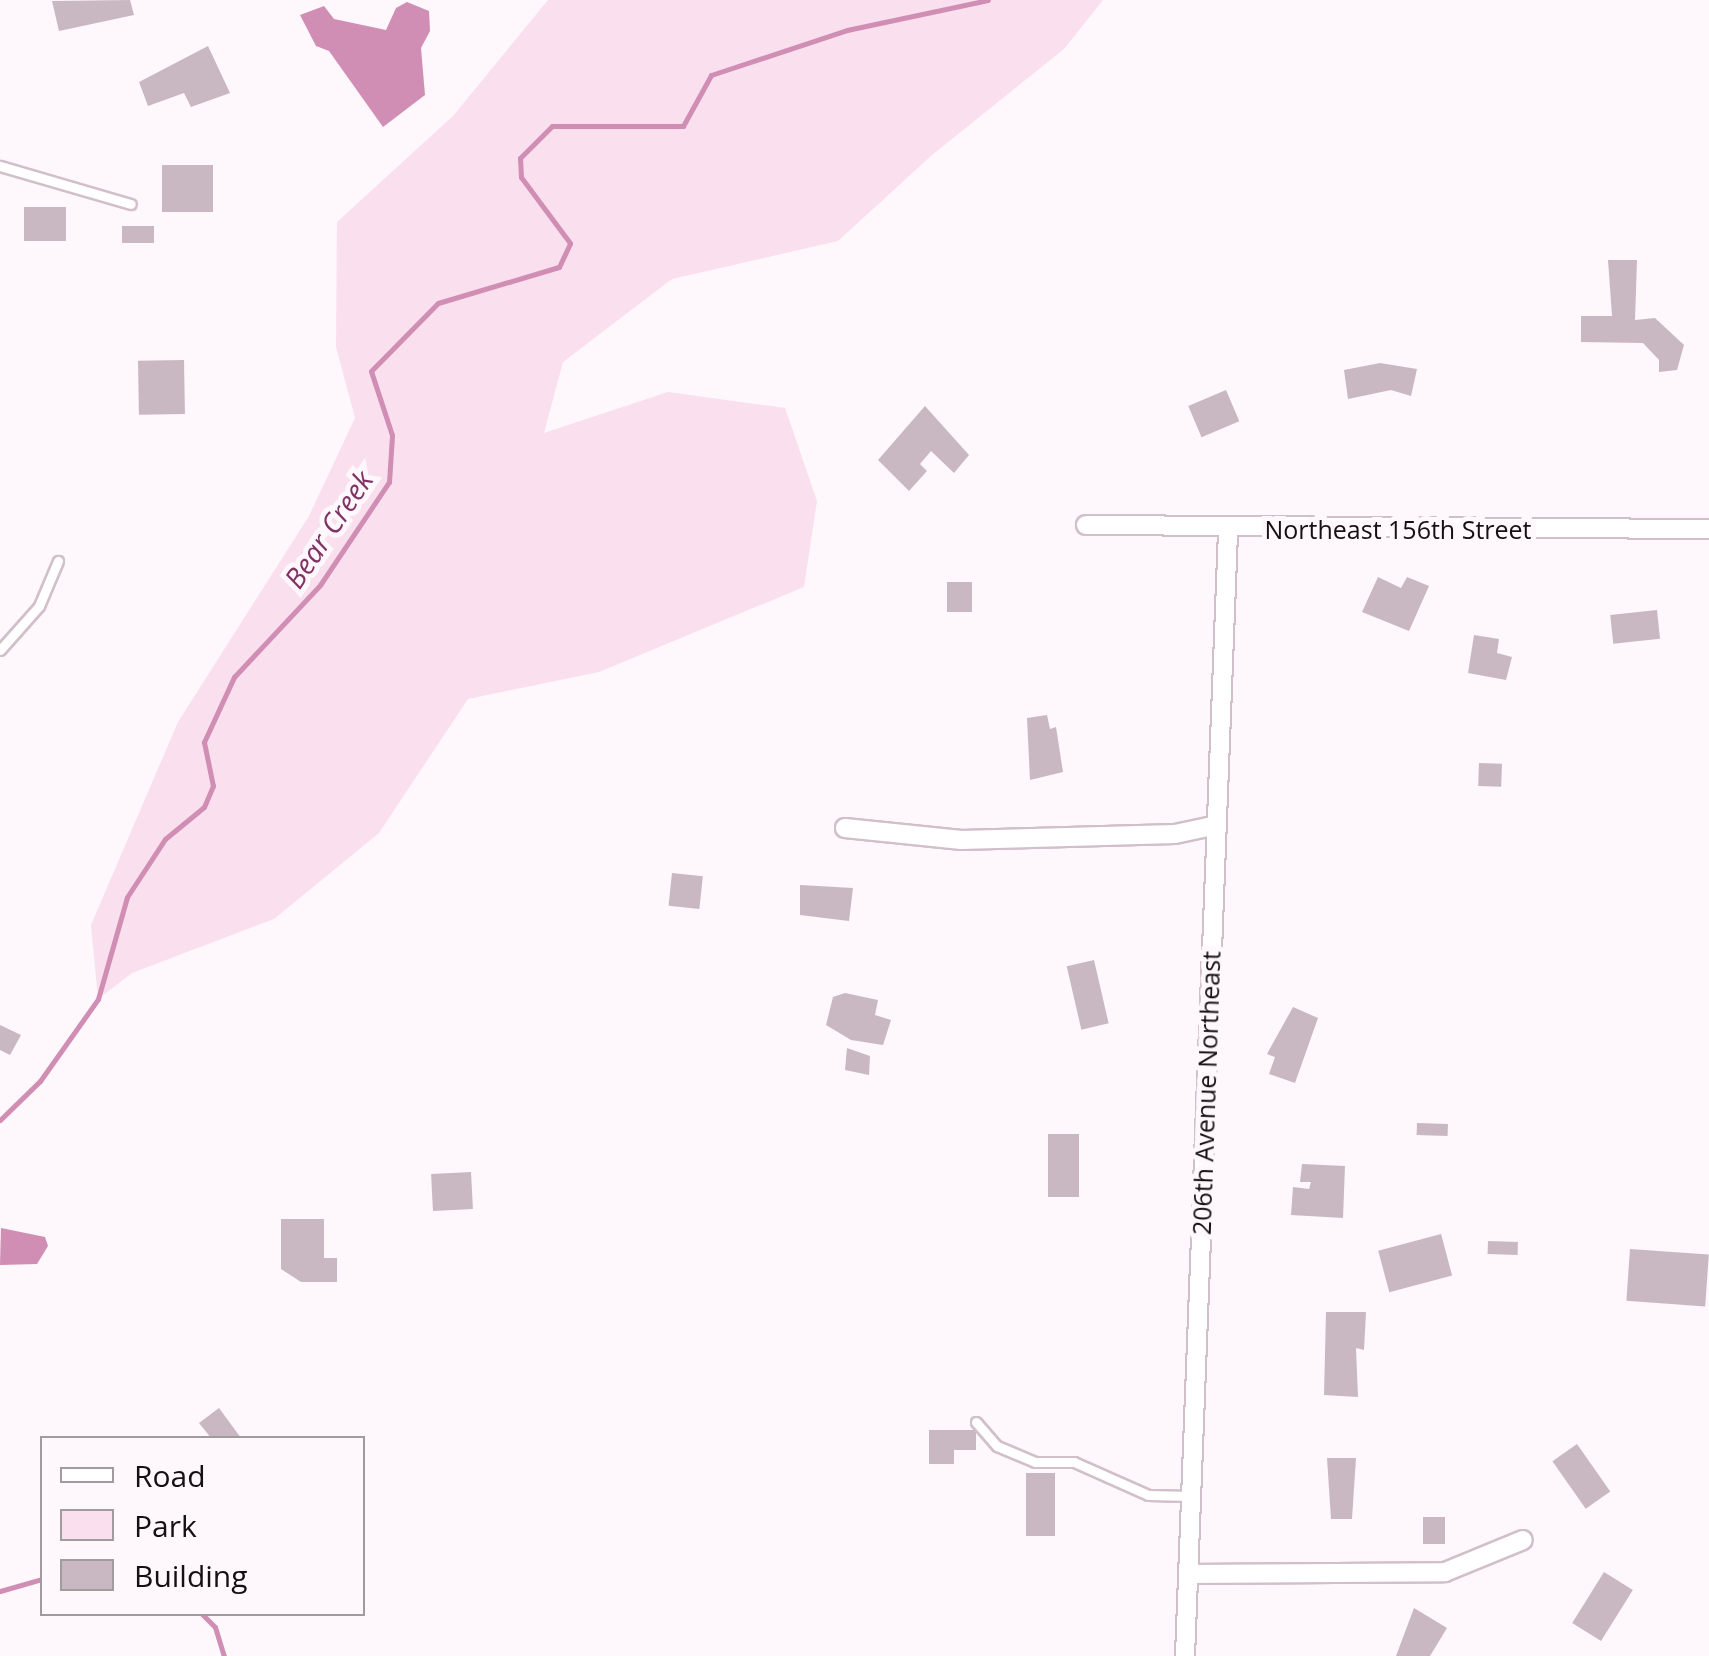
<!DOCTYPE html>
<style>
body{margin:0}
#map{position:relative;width:1709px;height:1656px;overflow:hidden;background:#fef7fb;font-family:"Open Sans",sans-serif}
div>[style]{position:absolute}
.green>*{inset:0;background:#fadfee}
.water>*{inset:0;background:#d08eb4}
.stream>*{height:5px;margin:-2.5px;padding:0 2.5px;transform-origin:2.5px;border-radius:2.5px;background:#d08eb4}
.building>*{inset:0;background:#c9b8c2;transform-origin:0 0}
.roads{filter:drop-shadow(2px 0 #d1bfc9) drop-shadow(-2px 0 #d1bfc9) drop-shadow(0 2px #d1bfc9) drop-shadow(0 -2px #d1bfc9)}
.service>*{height:9px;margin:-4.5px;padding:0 4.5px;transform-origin:4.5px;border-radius:4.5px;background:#fff}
.minor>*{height:18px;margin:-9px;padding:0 9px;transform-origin:9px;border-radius:9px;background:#fff}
span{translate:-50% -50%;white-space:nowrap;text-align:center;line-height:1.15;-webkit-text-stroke:10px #fef7fb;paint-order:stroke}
.street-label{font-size:25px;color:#161013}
.water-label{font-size:28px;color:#803264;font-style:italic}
.legend{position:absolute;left:40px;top:1436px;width:325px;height:180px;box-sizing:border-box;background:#fef7fb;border:2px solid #a19b9e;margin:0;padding:12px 18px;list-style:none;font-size:30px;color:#161013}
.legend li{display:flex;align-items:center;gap:20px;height:50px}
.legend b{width:50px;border:2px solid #a19b9e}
</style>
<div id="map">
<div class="green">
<i style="clip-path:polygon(548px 0,1103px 0,1064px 49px,932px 155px,838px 241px,672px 279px,563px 362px,544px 433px,668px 392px,785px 408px,817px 501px,804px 587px,599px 672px,468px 699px,379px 833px,274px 919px,132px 973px,98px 999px,91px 925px,178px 722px,309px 516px,355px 418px,336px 347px,337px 222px,453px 116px)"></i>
</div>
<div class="water">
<i style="clip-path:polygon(407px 2px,429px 11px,430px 31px,421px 48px,425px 95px,383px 127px,329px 51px,316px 46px,300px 15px,324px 6px,334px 19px,386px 30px,396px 8px)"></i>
<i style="clip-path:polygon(1px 1228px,45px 1237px,48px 1246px,37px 1264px,0 1265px)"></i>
</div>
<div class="stream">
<i style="left:0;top:1120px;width:56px;rotate:-44.3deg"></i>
<i style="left:40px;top:1081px;width:100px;rotate:-54.7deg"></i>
<i style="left:98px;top:999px;width:106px;rotate:-74.1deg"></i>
<i style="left:127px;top:897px;width:69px;rotate:-56.8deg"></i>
<i style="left:165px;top:839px;width:50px;rotate:-39.4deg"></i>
<i style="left:204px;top:807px;width:23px;rotate:-67deg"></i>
<i style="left:213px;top:786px;width:45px;rotate:-101.6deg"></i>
<i style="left:204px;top:742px;width:72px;rotate:-65.2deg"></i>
<i style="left:234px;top:677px;width:126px;rotate:-46.9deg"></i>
<i style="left:320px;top:585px;width:124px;rotate:-56.2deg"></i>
<i style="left:389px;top:482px;width:47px;rotate:-86.3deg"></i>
<i style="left:392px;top:435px;width:67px;rotate:-108.2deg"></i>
<i style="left:371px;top:371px;width:95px;rotate:-45.4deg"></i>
<i style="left:438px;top:303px;width:126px;rotate:-16.6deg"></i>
<i style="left:559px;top:267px;width:26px;rotate:-65deg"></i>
<i style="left:570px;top:243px;width:82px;rotate:-126.6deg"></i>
<i style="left:521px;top:177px;width:19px;rotate:-93deg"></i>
<i style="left:520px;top:158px;width:45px;rotate:-45deg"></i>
<i style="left:552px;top:126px;width:131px"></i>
<i style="left:683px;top:126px;width:58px;rotate:-61.2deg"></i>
<i style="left:711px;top:75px;width:143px;rotate:-18.3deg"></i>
<i style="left:847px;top:30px;width:144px;rotate:-12deg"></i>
<i style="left:0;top:1591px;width:44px;rotate:-15.9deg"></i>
<i style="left:202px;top:1614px;width:18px;rotate:45deg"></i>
<i style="left:215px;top:1627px;width:30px;rotate:73deg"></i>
</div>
<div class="building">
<i style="clip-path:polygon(130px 0,134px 15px,59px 31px,52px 1px)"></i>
<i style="clip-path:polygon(208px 46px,230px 93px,191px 107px,184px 93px,148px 106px,139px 82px)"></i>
<i style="left:162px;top:165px;width:51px;height:47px"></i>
<i style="left:24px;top:207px;width:42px;height:34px"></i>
<i style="left:122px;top:226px;width:32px;height:17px"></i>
<i style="clip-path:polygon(1608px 260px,1637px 260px,1635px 320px,1655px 318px,1684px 345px,1677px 370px,1659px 372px,1659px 360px,1643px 343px,1581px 342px,1581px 316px,1612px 316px)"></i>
<i style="left:184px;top:360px;width:54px;height:46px;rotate:89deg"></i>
<i style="clip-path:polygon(1380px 363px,1417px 369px,1411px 396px,1391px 390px,1348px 399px,1344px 370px)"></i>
<i style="left:1226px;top:390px;width:34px;height:41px;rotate:67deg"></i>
<i style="clip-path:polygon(925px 406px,969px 455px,954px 473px,931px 451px,920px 464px,927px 471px,909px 491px,878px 460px)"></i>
<i style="clip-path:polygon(1378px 577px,1401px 588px,1407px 577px,1429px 586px,1409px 631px,1362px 612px)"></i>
<i style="left:947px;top:582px;width:25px;height:30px"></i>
<i style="left:1657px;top:610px;width:29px;height:47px;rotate:84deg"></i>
<i style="clip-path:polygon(1474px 635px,1499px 639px,1497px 653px,1512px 657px,1506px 680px,1468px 673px)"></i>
<i style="clip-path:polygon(1047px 715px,1050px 729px,1056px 727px,1063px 772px,1030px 780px,1027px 718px)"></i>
<i style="left:1479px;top:763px;width:23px;height:23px;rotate:2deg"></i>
<i style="left:672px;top:873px;width:31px;height:33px;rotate:6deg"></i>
<i style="clip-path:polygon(800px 885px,853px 888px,849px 921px,800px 915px)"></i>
<i style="left:1094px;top:960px;width:65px;height:28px;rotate:77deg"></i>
<i style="clip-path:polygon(845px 993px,878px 1000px,875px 1015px,891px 1020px,883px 1045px,851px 1040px,826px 1025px,833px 997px)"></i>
<i style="clip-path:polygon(1293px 1007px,1318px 1018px,1295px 1083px,1269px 1074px,1275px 1057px,1267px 1054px)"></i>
<i style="clip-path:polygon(0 1025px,21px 1035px,10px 1055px,0 1050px)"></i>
<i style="clip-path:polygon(847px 1048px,870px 1056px,869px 1075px,845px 1070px)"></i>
<i style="left:1417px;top:1123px;width:31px;height:12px;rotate:2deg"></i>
<i style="left:1048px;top:1134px;width:31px;height:63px"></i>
<i style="clip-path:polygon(1302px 1164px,1345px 1166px,1343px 1218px,1291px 1215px,1293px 1187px,1309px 1189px,1311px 1182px,1300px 1182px)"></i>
<i style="left:471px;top:1172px;width:37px;height:40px;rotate:87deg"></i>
<i style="clip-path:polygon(281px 1219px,324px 1219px,324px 1258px,337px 1258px,337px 1282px,301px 1282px,281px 1269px)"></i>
<i style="left:1441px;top:1234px;width:43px;height:65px;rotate:75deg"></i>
<i style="left:1488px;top:1241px;width:30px;height:13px;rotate:2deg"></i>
<i style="left:1630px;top:1249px;width:79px;height:52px;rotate:4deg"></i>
<i style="clip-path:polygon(1326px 1312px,1366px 1312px,1364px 1350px,1356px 1348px,1358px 1397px,1324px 1395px)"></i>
<i style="clip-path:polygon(219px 1408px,241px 1438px,211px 1438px,199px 1423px)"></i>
<i style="clip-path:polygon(929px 1430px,976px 1430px,976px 1450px,954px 1450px,954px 1464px,929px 1464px)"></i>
<i style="left:1577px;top:1444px;width:58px;height:30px;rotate:55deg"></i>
<i style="clip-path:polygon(1327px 1458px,1356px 1458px,1352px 1519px,1331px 1519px)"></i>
<i style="left:1026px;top:1473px;width:29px;height:63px"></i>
<i style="left:1423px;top:1517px;width:22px;height:27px"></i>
<i style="left:1604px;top:1572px;width:34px;height:60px;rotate:32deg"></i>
<i style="clip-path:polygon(1414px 1608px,1447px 1628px,1430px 1656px,1396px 1656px)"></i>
</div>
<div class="roads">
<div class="service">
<i style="left:0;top:166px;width:136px;rotate:16.2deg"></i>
<i style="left:0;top:650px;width:59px;rotate:-48.4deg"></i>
<i style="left:39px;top:606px;width:49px;rotate:-67.1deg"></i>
<i style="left:976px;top:1422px;width:32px;rotate:49deg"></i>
<i style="left:997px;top:1446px;width:41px;rotate:22.8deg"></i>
<i style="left:1035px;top:1462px;width:39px"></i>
<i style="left:1074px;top:1462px;width:81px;rotate:24deg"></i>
<i style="left:1148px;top:1495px;width:43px;rotate:1.3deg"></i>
</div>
<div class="minor">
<i style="left:1086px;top:525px;width:623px;rotate:0.37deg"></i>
<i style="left:845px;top:828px;width:117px;rotate:5.9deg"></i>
<i style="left:961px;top:840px;width:214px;rotate:-1.6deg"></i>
<i style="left:1175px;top:834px;width:43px;rotate:-12.1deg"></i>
<i style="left:1188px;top:1574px;width:257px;rotate:-0.4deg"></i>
<i style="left:1445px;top:1572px;width:84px;rotate:-22.3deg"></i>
<i style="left:1185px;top:1656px;width:1128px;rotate:-87.81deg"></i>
</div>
</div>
<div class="street-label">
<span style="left:1398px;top:529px">Northeast 156th Street</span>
<span style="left:1206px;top:1093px;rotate:-88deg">206th Avenue Northeast</span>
</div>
<div class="water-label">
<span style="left:328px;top:529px;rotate:-56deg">Bear Creek</span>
</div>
<ul class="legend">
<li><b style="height:12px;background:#fff"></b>Road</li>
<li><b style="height:28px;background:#fadfee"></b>Park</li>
<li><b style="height:28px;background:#c9b8c2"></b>Building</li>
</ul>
</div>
